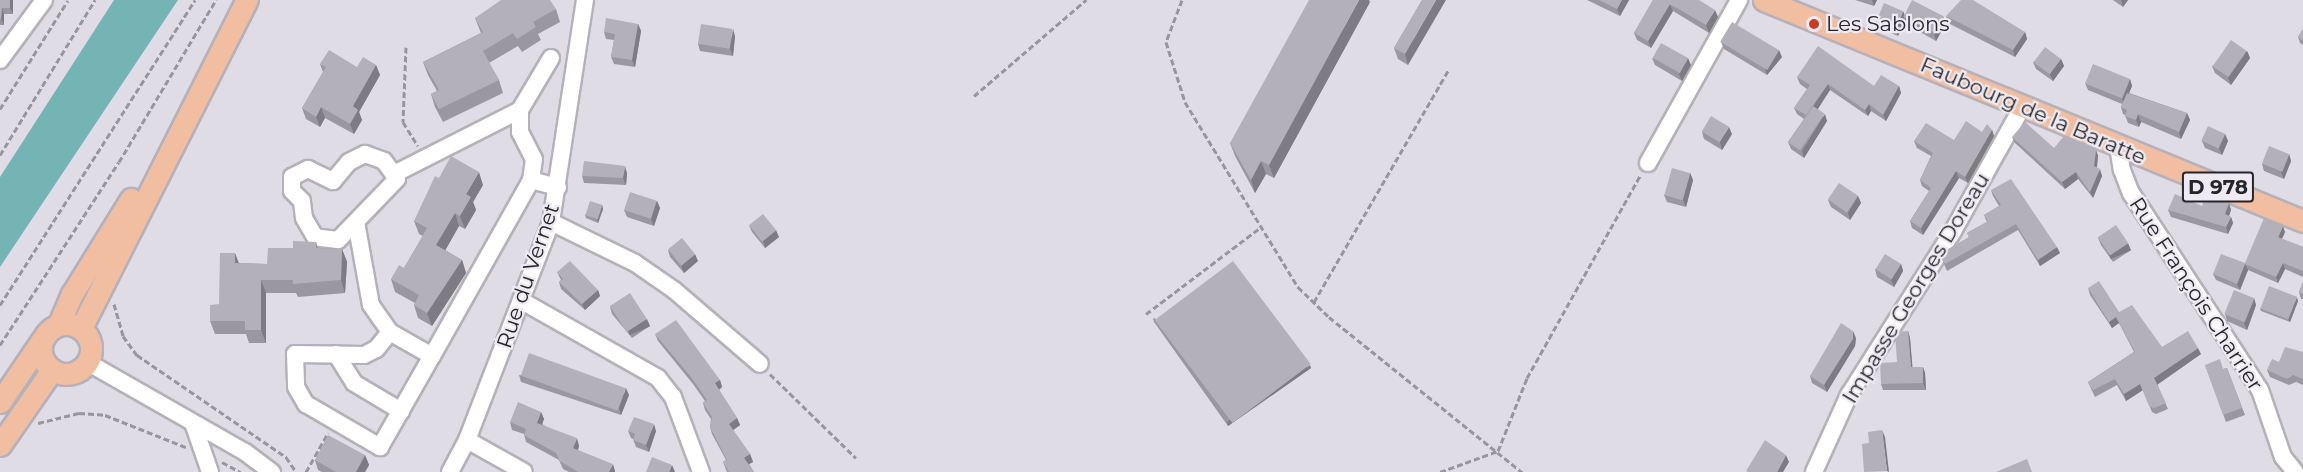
<!DOCTYPE html>
<meta charset="utf-8">
<style>
body{margin:0}
#map{position:relative;width:2303px;height:472px;overflow:hidden;background:#e0dce6;font-family:Montserrat,sans-serif}
div>[style]{position:absolute}
.water>*{inset:0;background:#74b4b5}
.path>*{height:3px;margin-top:-1.5px;transform-origin:0;background:repeating-linear-gradient(90deg,#98959c 0 6px,transparent 0 9px)}
.roads{filter:drop-shadow(2px 0 #b5b1ba) drop-shadow(-2px 0 #b5b1ba) drop-shadow(0 2px #b5b1ba) drop-shadow(0 -2px #b5b1ba)}
.minor>*{height:16px;margin:-8px;padding:0 8px;transform-origin:8px;border-radius:8px;background:#fff}
.major>*{height:21px;margin:-10.5px;padding:0 10.5px;transform-origin:10.5px;border-radius:10.5px;background:#f1bea1}
.major>.ring{margin:-10.5px;padding:0;box-sizing:content-box;background:none;border:21px solid #f1bea1;border-radius:50%}
.wall>*{inset:0;background:#9b979f}
.shaded-wall>*{inset:0;background:#7e7b82;transform-origin:0 0}
.building>*{inset:0;background:#b4b0b9;transform-origin:0 0}
.dots>*{width:16px;height:16px;translate:-50% -50%;box-sizing:border-box;border:3px solid #eeeaf3;border-radius:50%}
span{translate:-50% -50%;white-space:nowrap;text-align:center;line-height:1.15;-webkit-text-stroke:4.5px #eeeaf3;paint-order:stroke}
.shield-label span{padding:2px 4px;background:#eeeaf3;border:2px solid;border-radius:4px;-webkit-text-stroke-width:0}
.shield-label{font-size:20px;color:#262528;font-weight:700}
.poi-label{font-size:21px;color:#262528}
.left{translate:0 -50%;text-align:left}
.street-label{font-size:21px;color:#262528}
</style>
<div id="map">
<div class="water">
<i style="clip-path:polygon(114px 0,178px 0,0 267px,0 177px)"></i>
</div>
<div class="path">
<i style="left:1182px;top:0;width:45px;rotate:110.9deg"></i>
<i style="left:1166px;top:42px;width:63px;rotate:72.4deg"></i>
<i style="left:1185px;top:102px;width:217px;rotate:58.6deg"></i>
<i style="left:1298px;top:287px;width:43px;rotate:44.1deg"></i>
<i style="left:1329px;top:317px;width:248px;rotate:38.8deg"></i>
<i style="left:406px;top:47px;width:75px;rotate:92.3deg"></i>
<i style="left:403px;top:122px;width:28px;rotate:58deg"></i>
<i style="left:974px;top:96px;width:148px;rotate:-40.6deg"></i>
<i style="left:0;top:109px;width:128px;rotate:-58deg"></i>
<i style="left:0;top:155px;width:182px;rotate:-58.5deg"></i>
<i style="left:1314px;top:302px;width:269px;rotate:-59.9deg"></i>
<i style="left:114px;top:304px;width:33px;rotate:74deg"></i>
<i style="left:123px;top:336px;width:24px;rotate:54deg"></i>
<i style="left:137px;top:355px;width:181px;rotate:34.4deg"></i>
<i style="left:286px;top:457px;width:18px;rotate:56deg"></i>
<i style="left:0;top:305px;width:362px;rotate:-57.4deg"></i>
<i style="left:1146px;top:314px;width:144px;rotate:-37.1deg"></i>
<i style="left:0;top:345px;width:218px;rotate:-57deg"></i>
<i style="left:119px;top:162px;width:189px;rotate:-59.1deg"></i>
<i style="left:770px;top:374px;width:120px;rotate:44.3deg"></i>
<i style="left:38px;top:423px;width:42px;rotate:-13.7deg"></i>
<i style="left:79px;top:413px;width:26px;rotate:4deg"></i>
<i style="left:105px;top:415px;width:87px;rotate:21.6deg"></i>
<i style="left:222px;top:462px;width:21px;rotate:29deg"></i>
<i style="left:306px;top:472px;width:45px;rotate:-60.6deg"></i>
<i style="left:1440px;top:472px;width:62px;rotate:-19.9deg"></i>
<i style="left:1498px;top:451px;width:79px;rotate:-68.3deg"></i>
<i style="left:1527px;top:378px;width:234px;rotate:-60.8deg"></i>
</div>
<div class="roads">
<div class="minor">
<i style="left:551px;top:58px;width:61px;rotate:120.8deg"></i>
<i style="left:520px;top:110px;width:22px;rotate:90deg"></i>
<i style="left:520px;top:132px;width:30px;rotate:63deg"></i>
<i style="left:534px;top:159px;width:21px;rotate:98deg"></i>
<i style="left:531px;top:180px;width:28px;rotate:15deg"></i>
<i style="left:0;top:60px;width:74px;rotate:-53.7deg"></i>
<i style="left:2118px;top:146px;width:24px;rotate:81deg"></i>
<i style="left:2122px;top:170px;width:25px;rotate:69deg"></i>
<i style="left:2131px;top:193px;width:235px;rotate:56.8deg"></i>
<i style="left:2260px;top:390px;width:71px;rotate:71.1deg"></i>
<i style="left:2283px;top:457px;width:19px;rotate:51deg"></i>
<i style="left:365px;top:154px;width:20px;rotate:20deg"></i>
<i style="left:384px;top:161px;width:22px;rotate:54deg"></i>
<i style="left:397px;top:179px;width:85px;rotate:134deg"></i>
<i style="left:338px;top:240px;width:23px;rotate:-173deg"></i>
<i style="left:315px;top:237px;width:22px;rotate:-120deg"></i>
<i style="left:304px;top:218px;width:17px;rotate:-97deg"></i>
<i style="left:302px;top:201px;width:14px;rotate:-135deg"></i>
<i style="left:292px;top:191px;width:14px;rotate:-90deg"></i>
<i style="left:292px;top:177px;width:18px;rotate:-27deg"></i>
<i style="left:308px;top:169px;width:28px;rotate:26deg"></i>
<i style="left:333px;top:181px;width:25px;rotate:-50deg"></i>
<i style="left:349px;top:162px;width:18px;rotate:-27deg"></i>
<i style="left:1648px;top:163px;width:187px;rotate:-60.8deg"></i>
<i style="left:394px;top:174px;width:141px;rotate:-26.9deg"></i>
<i style="left:356px;top:222px;width:84px;rotate:79.8deg"></i>
<i style="left:371px;top:305px;width:33px;rotate:55deg"></i>
<i style="left:551px;top:222px;width:93px;rotate:26deg"></i>
<i style="left:635px;top:263px;width:47px;rotate:34.7deg"></i>
<i style="left:674px;top:290px;width:113px;rotate:40.7deg"></i>
<i style="left:522px;top:301px;width:156px;rotate:29.5deg"></i>
<i style="left:658px;top:378px;width:24px;rotate:52deg"></i>
<i style="left:673px;top:397px;width:80px;rotate:69.5deg"></i>
<i style="left:336px;top:354px;width:34px;rotate:58deg"></i>
<i style="left:354px;top:383px;width:55px;rotate:30.8deg"></i>
<i style="left:432px;top:356px;width:48px;rotate:-150.3deg"></i>
<i style="left:390px;top:332px;width:22px;rotate:129deg"></i>
<i style="left:376px;top:349px;width:13px;rotate:153deg"></i>
<i style="left:364px;top:355px;width:69px;rotate:-179.2deg"></i>
<i style="left:295px;top:354px;width:33px;rotate:88deg"></i>
<i style="left:296px;top:387px;width:20px;rotate:60deg"></i>
<i style="left:306px;top:404px;width:86px;rotate:30.2deg"></i>
<i style="left:380px;top:447px;width:105px;rotate:-60.3deg"></i>
<i style="left:432px;top:356px;width:202px;rotate:-60.6deg"></i>
<i style="left:87px;top:362px;width:182px;rotate:29.7deg"></i>
<i style="left:245px;top:452px;width:34px;rotate:37deg"></i>
<i style="left:193px;top:423px;width:52px;rotate:70.9deg"></i>
<i style="left:467px;top:440px;width:65px;rotate:29.3deg"></i>
<i style="left:450px;top:472px;width:36px;rotate:-62deg"></i>
<i style="left:467px;top:440px;width:234px;rotate:-68.9deg"></i>
<i style="left:551px;top:222px;width:225px;rotate:-81.3deg"></i>
<i style="left:1814px;top:472px;width:85px;rotate:-65.6deg"></i>
<i style="left:1849px;top:395px;width:194px;rotate:-57.6deg"></i>
<i style="left:1953px;top:231px;width:143px;rotate:-60.8deg"></i>
</div>
<div class="major">
<i style="left:1764px;top:0;width:583px;rotate:22.29deg"></i>
<i class="ring" style="left:41px;top:324px;width:29px;height:29px"></i>
<i style="left:59px;top:324px;width:33px;rotate:-67deg"></i>
<i style="left:72px;top:294px;width:112px;rotate:-58.2deg"></i>
<i style="left:81px;top:328px;width:368px;rotate:-63.2deg"></i>
<i style="left:0;top:402px;width:75px;rotate:-55.9deg"></i>
<i style="left:0;top:445px;width:91px;rotate:-55.3deg"></i>
</div>
</div>
<div class="wall">
<i style="clip-path:polygon(0 0,13px 0,13px 14px,4px 14px,4px 25px,0 25px)"></i>
<i style="clip-path:polygon(1422px 0,1408px 65px,1398px 59px,1394px 48px)"></i>
<i style="clip-path:polygon(1587px 0,1629px 0,1620px 16px)"></i>
<i style="clip-path:polygon(1653px 0,1718px 17px,1709px 33px,1673px 11px,1651px 48px,1637px 40px,1634px 33px)"></i>
<i style="clip-path:polygon(1855px 0,1877px 0,1874px 6px)"></i>
<i style="clip-path:polygon(2113px 0,2128px 0,2123px 7px)"></i>
<i style="clip-path:polygon(1370px 2px,1274px 178px,1266px 174px,1255px 193px,1235px 156px,1230px 143px)"></i>
<i style="clip-path:polygon(556px 9px,560px 22px,538px 34px,541px 40px,522px 52px,518px 46px,489px 63px,499px 80px,503px 93px,443px 122px,435px 107px,431px 94px,437px 91px,428px 75px,423px 62px,481px 33px,475px 18px)"></i>
<i style="clip-path:polygon(1905px 15px,1946px 23px,1936px 41px,1906px 24px,1905px 20px,1898px 36px,1878px 28px,1876px 21px)"></i>
<i style="clip-path:polygon(1946px 16px,2025px 32px,2027px 39px,2015px 57px,1948px 23px)"></i>
<i style="clip-path:polygon(638px 24px,641px 31px,635px 67px,614px 64px,611px 57px,614px 40px,606px 39px,604px 32px)"></i>
<i style="clip-path:polygon(2303px 29px,2303px 45px,2300px 43px,2298px 37px)"></i>
<i style="clip-path:polygon(735px 36px,733px 56px,700px 51px,698px 44px)"></i>
<i style="clip-path:polygon(1721px 42px,1782px 57px,1767px 75px,1724px 49px)"></i>
<i style="clip-path:polygon(2247px 51px,2250px 58px,2231px 85px,2215px 73px,2212px 66px)"></i>
<i style="clip-path:polygon(1652px 58px,1691px 65px,1682px 81px,1655px 65px)"></i>
<i style="clip-path:polygon(2061px 59px,2064px 66px,2053px 81px,2036px 69px,2033px 62px)"></i>
<i style="clip-path:polygon(320px 64px,357px 67px,376px 65px,380px 75px,359px 112px,362px 120px,354px 134px,325px 118px,320px 127px,306px 119px,302px 108px,323px 72px)"></i>
<i style="clip-path:polygon(1797px 77px,1874px 86px,1899px 86px,1901px 93px,1886px 121px,1871px 111px,1868px 116px,1830px 90px,1818px 109px,1827px 121px,1804px 158px,1791px 149px,1788px 142px,1804px 119px,1797px 114px,1794px 108px,1807px 89px,1800px 84px)"></i>
<i style="clip-path:polygon(2130px 79px,2132px 86px,2129px 93px,2187px 113px,2190px 120px,2181px 139px,2141px 122px,2139px 127px,2128px 123px,2125px 115px,2123px 114px,2121px 107px,2122px 104px,2088px 90px,2085px 83px)"></i>
<i style="clip-path:polygon(1992px 130px,1994px 136px,1968px 183px,1959px 178px,1923px 235px,1912px 228px,1910px 221px,1929px 191px,1922px 186px,1920px 180px,1931px 156px,1917px 148px,1914px 141px,1954px 140px,1982px 132px)"></i>
<i style="clip-path:polygon(1702px 132px,1732px 134px,1722px 150px,1704px 139px)"></i>
<i style="clip-path:polygon(2225px 134px,2228px 141px,2222px 155px,2205px 148px,2202px 141px)"></i>
<i style="clip-path:polygon(2012px 137px,2054px 148px,2096px 150px,2098px 156px,2097px 168px,2102px 176px,2093px 198px,2078px 179px,2065px 189px,2015px 143px)"></i>
<i style="clip-path:polygon(2289px 154px,2291px 161px,2284px 179px,2264px 171px,2262px 164px)"></i>
<i style="clip-path:polygon(627px 173px,626px 185px,584px 183px,582px 176px)"></i>
<i style="clip-path:polygon(1690px 173px,1693px 180px,1686px 207px,1667px 202px,1664px 195px)"></i>
<i style="clip-path:polygon(483px 185px,473px 202px,476px 210px,465px 229px,459px 226px,445px 250px,462px 260px,466px 273px,432px 326px,418px 318px,414px 305px,415px 303px,395px 292px,391px 279px,404px 268px,423px 236px,419px 234px,414px 221px)"></i>
<i style="clip-path:polygon(1991px 190px,2060px 253px,2040px 266px,2018px 230px,1947px 271px,1942px 259px,1969px 237px,1967px 233px,1987px 222px,1984px 215px,1999px 206px,1993px 196px)"></i>
<i style="clip-path:polygon(1858px 196px,1861px 203px,1850px 220px,1831px 207px,1828px 200px)"></i>
<i style="clip-path:polygon(657px 201px,660px 208px,654px 226px,627px 217px,624px 210px)"></i>
<i style="clip-path:polygon(2229px 203px,2231px 210px,2229px 216px,2231px 217px,2233px 223px,2228px 234px,2171px 217px,2168px 210px)"></i>
<i style="clip-path:polygon(602px 205px,603px 209px,598px 223px,586px 218px,585px 215px)"></i>
<i style="clip-path:polygon(749px 225px,779px 237px,765px 248px,752px 232px)"></i>
<i style="clip-path:polygon(2285px 232px,2282px 239px,2303px 247px,2303px 277px,2285px 269px,2278px 283px,2248px 270px,2240px 290px,2216px 280px,2213px 274px,2245px 263px)"></i>
<i style="clip-path:polygon(2098px 238px,2131px 250px,2113px 262px,2101px 245px)"></i>
<i style="clip-path:polygon(316px 242px,318px 248px,342px 249px,347px 262px,345px 293px,298px 297px,296px 293px,266px 293px,266px 343px,249px 343px,246px 334px,215px 334px,210px 321px,219px 304px,239px 263px,267px 264px,293px 248px)"></i>
<i style="clip-path:polygon(668px 250px,698px 261px,684px 273px,670px 257px)"></i>
<i style="clip-path:polygon(1901px 264px,1903px 271px,1894px 287px,1877px 277px,1875px 269px)"></i>
<i style="clip-path:polygon(557px 272px,598px 290px,600px 296px,585px 310px,561px 289px,559px 282px,561px 280px)"></i>
<i style="clip-path:polygon(2303px 282px,2303px 299px,2301px 299px,2299px 292px)"></i>
<i style="clip-path:polygon(2088px 288px,2162px 347px,2201px 354px,2157px 384px,2168px 409px,2156px 414px,2152px 412px,2143px 390px,2126px 401px,2117px 385px,2095px 397px,2088px 382px,2134px 352px,2119px 323px,2112px 328px,2090px 295px)"></i>
<i style="clip-path:polygon(2254px 298px,2256px 305px,2247px 330px,2227px 321px,2225px 314px)"></i>
<i style="clip-path:polygon(2298px 301px,2290px 322px,2261px 311px,2260px 308px)"></i>
<i style="clip-path:polygon(610px 307px,650px 326px,632px 338px,612px 314px)"></i>
<i style="clip-path:polygon(1153px 318px,1311px 368px,1228px 426px,1154px 322px)"></i>
<i style="clip-path:polygon(1908px 331px,1910px 338px,1912px 367px,1923px 367px,1925px 373px,1926px 390px,1883px 390px,1881px 384px,1897px 362px)"></i>
<i style="clip-path:polygon(655px 334px,720px 380px,722px 387px,719px 390px,737px 418px,740px 425px,733px 430px,750px 454px,753px 462px,749px 464px,754px 472px,727px 472px,723px 462px,726px 460px,712px 434px,710px 427px,711px 419px,705px 410px,703px 403px,705px 401px,693px 384px,658px 341px)"></i>
<i style="clip-path:polygon(1856px 338px,1855px 346px,1827px 392px,1812px 383px,1810px 376px)"></i>
<i style="clip-path:polygon(2303px 352px,2303px 385px,2296px 382px,2289px 385px,2270px 377px,2267px 370px,2279px 362px)"></i>
<i style="clip-path:polygon(2205px 365px,2223px 369px,2227px 368px,2245px 415px,2226px 422px)"></i>
<i style="clip-path:polygon(519px 375px,629px 395px,621px 415px,521px 382px)"></i>
<i style="clip-path:polygon(541px 412px,544px 419px,542px 424px,579px 446px,578px 450px,615px 471px,615px 472px,569px 472px,563px 469px,559px 460px,526px 442px,524px 434px,512px 430px,510px 422px)"></i>
<i style="clip-path:polygon(628px 431px,656px 431px,649px 452px,636px 447px,633px 439px,631px 438px)"></i>
<i style="clip-path:polygon(365px 455px,369px 465px,365px 472px,322px 472px,318px 470px,315px 460px)"></i>
</div>
<div class="shaded-wall">
<i style="clip-path:polygon(10px 0,13px 0,13px 14px,10px 8px)"></i>
<i style="clip-path:polygon(1359px 0,1369px 0,1370px 2px,1274px 178px,1269px 165px)"></i>
<i style="clip-path:polygon(1436px 0,1446px 0,1408px 65px,1405px 54px)"></i>
<i style="clip-path:polygon(1622px 0,1629px 0,1620px 16px,1617px 9px)"></i>
<i style="clip-path:polygon(1872px 0,1877px 0,1874px 6px)"></i>
<i style="clip-path:polygon(2121px 0,2128px 0,2123px 7px)"></i>
<i style="clip-path:polygon(1670px 4px,1673px 11px,1651px 48px,1648px 41px)"></i>
<i style="clip-path:polygon(2px 8px,4px 14px,4px 25px,1px 19px)"></i>
<i style="clip-path:polygon(1715px 10px,1718px 17px,1709px 33px,1706px 25px)"></i>
<i style="clip-path:polygon(1903px 11px,1906px 18px,1904px 17px,1905px 20px,1898px 36px,1896px 29px)"></i>
<i style="clip-path:polygon(1943px 16px,1946px 23px,1936px 41px,1934px 33px)"></i>
<i style="clip-path:polygon(638px 24px,641px 31px,635px 67px,632px 60px)"></i>
<i style="clip-path:polygon(733px 29px,735px 36px,733px 56px,730px 49px)"></i>
<i style="clip-path:polygon(2025px 32px,2027px 39px,2015px 57px,2013px 50px)"></i>
<i style="clip-path:polygon(1779px 50px,1782px 57px,1767px 75px,1765px 68px)"></i>
<i style="clip-path:polygon(2247px 51px,2250px 58px,2231px 85px,2228px 78px)"></i>
<i style="clip-path:polygon(1688px 58px,1691px 65px,1682px 81px,1679px 74px)"></i>
<i style="clip-path:polygon(2061px 59px,2064px 66px,2053px 81px,2050px 74px)"></i>
<i style="clip-path:polygon(376px 65px,380px 75px,359px 112px,362px 120px,354px 134px,350px 124px,353px 106px)"></i>
<i style="clip-path:polygon(2130px 79px,2132px 86px,2124px 105px,2122px 98px)"></i>
<i style="clip-path:polygon(1828px 84px,1830px 90px,1809px 122px,1807px 116px)"></i>
<i style="clip-path:polygon(1899px 86px,1901px 93px,1886px 121px,1883px 115px)"></i>
<i style="clip-path:polygon(1869px 104px,1871px 111px,1868px 116px,1865px 110px)"></i>
<i style="clip-path:polygon(321px 107px,325px 118px,320px 127px,316px 117px)"></i>
<i style="clip-path:polygon(2187px 113px,2190px 120px,2181px 139px,2179px 132px)"></i>
<i style="clip-path:polygon(1825px 114px,1827px 121px,1804px 158px,1802px 151px)"></i>
<i style="clip-path:polygon(2138px 114px,2141px 122px,2139px 127px,2136px 120px)"></i>
<i style="clip-path:polygon(1729px 127px,1732px 134px,1722px 150px,1720px 142px)"></i>
<i style="clip-path:polygon(1992px 130px,1994px 136px,1968px 183px,1965px 177px)"></i>
<i style="clip-path:polygon(2225px 134px,2228px 141px,2222px 155px,2219px 148px)"></i>
<i style="clip-path:polygon(2096px 150px,2098px 156px,2096px 173px,2094px 166px)"></i>
<i style="clip-path:polygon(2289px 154px,2291px 161px,2284px 179px,2281px 172px)"></i>
<i style="clip-path:polygon(1261px 161px,1266px 174px,1255px 193px,1251px 180px)"></i>
<i style="clip-path:polygon(625px 166px,627px 173px,626px 185px,623px 178px)"></i>
<i style="clip-path:polygon(2100px 169px,2102px 176px,2093px 198px,2090px 192px)"></i>
<i style="clip-path:polygon(1956px 171px,1959px 178px,1923px 235px,1921px 228px)"></i>
<i style="clip-path:polygon(479px 172px,483px 185px,473px 202px,476px 210px,465px 229px,460px 216px,466px 194px)"></i>
<i style="clip-path:polygon(2076px 172px,2078px 179px,2065px 189px,2062px 182px)"></i>
<i style="clip-path:polygon(1690px 173px,1693px 180px,1686px 207px,1683px 200px)"></i>
<i style="clip-path:polygon(1858px 196px,1861px 203px,1850px 220px,1848px 213px)"></i>
<i style="clip-path:polygon(657px 201px,660px 208px,654px 226px,651px 219px)"></i>
<i style="clip-path:polygon(2229px 203px,2231px 210px,2227px 221px,2225px 214px)"></i>
<i style="clip-path:polygon(602px 205px,603px 209px,598px 223px,597px 219px)"></i>
<i style="clip-path:polygon(455px 213px,459px 226px,441px 258px,436px 245px)"></i>
<i style="clip-path:polygon(2231px 217px,2233px 223px,2228px 234px,2226px 227px)"></i>
<i style="clip-path:polygon(2283px 226px,2285px 232px,2280px 243px,2278px 237px)"></i>
<i style="clip-path:polygon(776px 230px,779px 237px,765px 248px,763px 241px)"></i>
<i style="left:2128px;top:243px;width:8px;height:22px;rotate:67deg"></i>
<i style="clip-path:polygon(2057px 247px,2060px 253px,2040px 266px,2038px 260px)"></i>
<i style="clip-path:polygon(342px 249px,347px 262px,345px 293px,341px 280px)"></i>
<i style="clip-path:polygon(235px 253px,240px 266px,235px 263px)"></i>
<i style="clip-path:polygon(695px 254px,698px 261px,684px 273px,681px 266px)"></i>
<i style="clip-path:polygon(462px 260px,466px 273px,432px 326px,427px 313px)"></i>
<i style="clip-path:polygon(2283px 263px,2285px 269px,2278px 283px,2276px 277px)"></i>
<i style="clip-path:polygon(1901px 264px,1903px 271px,1894px 287px,1891px 280px)"></i>
<i style="clip-path:polygon(2245px 264px,2248px 270px,2240px 290px,2237px 284px)"></i>
<i style="clip-path:polygon(261px 280px,266px 293px,266px 343px,261px 330px)"></i>
<i style="clip-path:polygon(598px 290px,600px 296px,585px 310px,582px 304px)"></i>
<i style="clip-path:polygon(2297px 297px,2298px 301px,2290px 322px,2288px 319px)"></i>
<i style="clip-path:polygon(2254px 298px,2256px 305px,2247px 330px,2244px 323px)"></i>
<i style="clip-path:polygon(2116px 317px,2119px 323px,2112px 328px,2109px 322px)"></i>
<i style="left:647px;top:319px;width:8px;height:22px;rotate:67deg"></i>
<i style="clip-path:polygon(1853px 331px,1856px 338px,1855px 346px,1827px 392px,1824px 385px)"></i>
<i style="clip-path:polygon(1908px 331px,1910px 338px,1913px 373px,1911px 367px)"></i>
<i style="clip-path:polygon(2198px 348px,2201px 354px,2157px 385px,2154px 378px)"></i>
<i style="clip-path:polygon(1310px 365px,1311px 368px,1228px 426px,1227px 422px)"></i>
<i style="clip-path:polygon(1923px 367px,1925px 373px,1926px 390px,1923px 383px)"></i>
<i style="clip-path:polygon(720px 380px,722px 387px,717px 391px,715px 383px)"></i>
<i style="clip-path:polygon(2140px 384px,2143px 390px,2126px 401px,2124px 394px)"></i>
<i style="clip-path:polygon(626px 388px,629px 395px,621px 415px,619px 408px)"></i>
<i style="clip-path:polygon(541px 412px,544px 419px,540px 430px,537px 423px)"></i>
<i style="clip-path:polygon(737px 418px,740px 425px,732px 431px,729px 424px)"></i>
<i style="clip-path:polygon(654px 424px,656px 431px,649px 452px,646px 445px)"></i>
<i style="clip-path:polygon(1882px 430px,1885px 437px,1889px 472px,1887px 471px)"></i>
<i style="clip-path:polygon(577px 438px,579px 446px,576px 456px,573px 448px)"></i>
<i style="clip-path:polygon(750px 454px,753px 462px,747px 465px,744px 458px)"></i>
<i style="clip-path:polygon(365px 455px,369px 465px,365px 472px,356px 472px)"></i>
<i style="clip-path:polygon(1786px 455px,1789px 462px,1783px 472px,1777px 472px)"></i>
<i style="clip-path:polygon(613px 464px,615px 471px,615px 472px,609px 472px)"></i>
<i style="clip-path:polygon(672px 465px,675px 472px,669px 472px)"></i>
</div>
<div class="building">
<i style="clip-path:polygon(0 0,10px 0,10px 8px,2px 8px,1px 19px,0 19px)"></i>
<i style="clip-path:polygon(501px 0,550px 0,556px 9px,533px 22px,536px 27px,517px 39px,513px 33px,483px 51px,499px 80px,439px 109px,431px 94px,439px 90px,423px 62px,483px 32px,475px 18px)"></i>
<i style="clip-path:polygon(1309px 0,1359px 0,1269px 165px,1261px 161px,1251px 180px,1230px 143px)"></i>
<i style="clip-path:polygon(1422px 0,1436px 0,1405px 54px,1394px 48px)"></i>
<i style="clip-path:polygon(1599px 0,1622px 0,1617px 9px)"></i>
<i style="clip-path:polygon(1653px 0,1699px 0,1715px 10px,1706px 25px,1670px 4px,1648px 41px,1634px 33px)"></i>
<i style="left:1912px;top:0;width:35px;height:19px;rotate:27deg"></i>
<i style="clip-path:polygon(1961px 0,1973px 0,2025px 32px,2013px 50px,1946px 16px)"></i>
<i style="left:1884px;top:3px;width:21px;height:20px;rotate:23deg"></i>
<i style="clip-path:polygon(606px 18px,638px 24px,632px 60px,611px 57px,615px 34px,604px 32px)"></i>
<i style="left:1732px;top:22px;width:55px;height:23px;rotate:31deg"></i>
<i style="left:701px;top:24px;width:32px;height:20px;rotate:9deg"></i>
<i style="clip-path:polygon(2303px 29px,2303px 41px,2298px 37px)"></i>
<i style="left:2231px;top:40px;width:19px;height:32px;rotate:35deg"></i>
<i style="left:1661px;top:43px;width:31px;height:17px;rotate:29deg"></i>
<i style="clip-path:polygon(1818px 46px,1874px 86px,1881px 75px,1899px 86px,1883px 115px,1869px 104px,1865px 110px,1828px 84px,1806px 115px,1794px 108px,1810px 85px,1797px 77px)"></i>
<i style="left:2045px;top:47px;width:20px;height:19px;rotate:37deg"></i>
<i style="clip-path:polygon(329px 50px,357px 67px,363px 57px,376px 65px,353px 106px,358px 110px,350px 124px,321px 107px,316px 117px,302px 108px,326px 67px,320px 64px)"></i>
<i style="left:2093px;top:64px;width:40px;height:21px;rotate:22deg"></i>
<i style="clip-path:polygon(2127px 93px,2187px 113px,2179px 132px,2138px 114px,2136px 120px,2125px 116px,2127px 110px,2121px 107px)"></i>
<i style="left:1813px;top:106px;width:14px;height:44px;rotate:34deg"></i>
<i style="left:1711px;top:116px;width:21px;height:18px;rotate:31deg"></i>
<i style="clip-path:polygon(1966px 121px,1982px 132px,1987px 124px,1992px 130px,1965px 177px,1956px 171px,1921px 228px,1910px 221px,1931px 188px,1920px 180px,1933px 153px,1914px 141px,1926px 123px,1954px 140px)"></i>
<i style="clip-path:polygon(2025px 122px,2054px 148px,2064px 136px,2096px 150px,2094px 166px,2100px 169px,2090px 192px,2076px 172px,2062px 182px,2012px 137px)"></i>
<i style="left:2208px;top:126px;width:19px;height:16px;rotate:25deg"></i>
<i style="left:2269px;top:146px;width:22px;height:19px;rotate:22deg"></i>
<i style="clip-path:polygon(451px 156px,479px 172px,466px 194px,471px 197px,460px 216px,455px 213px,436px 245px,462px 260px,427px 313px,414px 305px,419px 295px,391px 279px,399px 265px,404px 268px,427px 228px,414px 221px,435px 176px,439px 178px)"></i>
<i style="clip-path:polygon(584px 161px,625px 166px,623px 178px,582px 176px)"></i>
<i style="left:1672px;top:168px;width:19px;height:28px;rotate:16deg"></i>
<i style="clip-path:polygon(2011px 179px,2057px 247px,2038px 260px,2016px 224px,1945px 264px,1942px 259px,1948px 249px,1969px 237px,1967px 233px,1988px 221px,1984px 215px,2001px 205px,1991px 190px)"></i>
<i style="left:1839px;top:183px;width:23px;height:20px;rotate:34deg"></i>
<i style="left:630px;top:192px;width:28px;height:19px;rotate:18deg"></i>
<i style="clip-path:polygon(2175px 194px,2202px 206px,2206px 194px,2229px 203px,2225px 214px,2231px 217px,2226px 227px,2168px 210px)"></i>
<i style="left:590px;top:201px;width:13px;height:15px;rotate:18deg"></i>
<i style="left:763px;top:214px;width:21px;height:18px;rotate:51deg"></i>
<i style="clip-path:polygon(2264px 218px,2283px 226px,2278px 237px,2303px 247px,2303px 271px,2283px 263px,2276px 277px,2245px 264px,2237px 284px,2213px 274px,2221px 254px,2245px 263px)"></i>
<i style="left:2116px;top:225px;width:22px;height:22px;rotate:56deg"></i>
<i style="left:682px;top:238px;width:21px;height:18px;rotate:51deg"></i>
<i style="clip-path:polygon(293px 241px,316px 242px,316px 248px,342px 249px,341px 280px,293px 284px,293px 280px,261px 280px,261px 330px,245px 330px,245px 321px,210px 321px,210px 305px,219px 304px,220px 253px,235px 253px,235px 263px,267px 264px,268px 248px,293px 248px)"></i>
<i style="left:1885px;top:254px;width:19px;height:18px;rotate:32deg"></i>
<i style="clip-path:polygon(570px 261px,598px 290px,582px 304px,559px 282px,563px 279px,557px 272px)"></i>
<i style="left:1233px;top:261px;width:129px;height:98px;rotate:53deg"></i>
<i style="clip-path:polygon(2099px 281px,2119px 312px,2132px 305px,2162px 347px,2188px 331px,2198px 348px,2154px 378px,2166px 403px,2154px 408px,2149px 406px,2140px 384px,2124px 394px,2115px 379px,2093px 390px,2088px 382px,2135px 352px,2116px 317px,2109px 322px,2088px 288px)"></i>
<i style="clip-path:polygon(2303px 282px,2303px 294px,2299px 292px)"></i>
<i style="left:2269px;top:286px;width:30px;height:24px;rotate:21deg"></i>
<i style="left:2234px;top:290px;width:22px;height:26px;rotate:22deg"></i>
<i style="left:630px;top:293px;width:31px;height:24px;rotate:57deg"></i>
<i style="clip-path:polygon(676px 320px,720px 380px,715px 383px,737px 418px,729px 424px,750px 454px,744px 458px,754px 472px,729px 472px,723px 462px,727px 460px,710px 427px,712px 417px,703px 403px,707px 400px,691px 377px,655px 334px)"></i>
<i style="clip-path:polygon(1841px 323px,1853px 331px,1853px 339px,1824px 385px,1810px 376px)"></i>
<i style="clip-path:polygon(1908px 331px,1911px 367px,1923px 367px,1923px 383px,1881px 384px,1880px 363px,1897px 362px,1895px 332px)"></i>
<i style="clip-path:polygon(2285px 347px,2303px 352px,2303px 379px,2293px 375px,2287px 379px,2267px 370px,2272px 359px,2279px 362px)"></i>
<i style="left:529px;top:353px;width:103px;height:24px;rotate:20deg"></i>
<i style="clip-path:polygon(2220px 359px,2223px 369px,2227px 368px,2242px 408px,2223px 415px,2205px 365px)"></i>
<i style="clip-path:polygon(518px 402px,541px 412px,537px 423px,577px 438px,573px 448px,613px 464px,609px 472px,578px 472px,560px 461px,556px 453px,524px 435px,526px 429px,510px 422px)"></i>
<i style="clip-path:polygon(634px 417px,654px 424px,646px 445px,633px 440px,635px 434px,628px 431px)"></i>
<i style="clip-path:polygon(1882px 430px,1887px 471px,1864px 472px,1862px 444px,1869px 443px,1868px 432px)"></i>
<i style="clip-path:polygon(328px 435px,365px 455px,356px 472px,336px 472px,315px 460px)"></i>
<i style="clip-path:polygon(1765px 440px,1786px 455px,1777px 472px,1748px 472px,1746px 471px)"></i>
<i style="clip-path:polygon(652px 457px,672px 465px,669px 472px,646px 472px)"></i>
<i style="clip-path:polygon(2027px 459px,2032px 472px,1996px 472px)"></i>
</div>
<div class="dots">
<i style="left:1814px;top:24px;background:#c83d20"></i>
</div>
<div class="shield-label">
<span style="left:2218px;top:187px">D 978</span>
</div>
<div class="poi-label">
<span class="left" style="left:1826px;top:24px">Les Sablons</span>
</div>
<div class="street-label">
<span style="left:2033px;top:111px;rotate:23deg">Faubourg de la Baratte</span>
<span style="left:528px;top:276px;rotate:-71deg">Rue du Vernet</span>
<span style="left:1916px;top:288px;rotate:-59deg">Impasse Georges Doreau</span>
<span style="left:2196px;top:294px;rotate:57deg">Rue François Charrier</span>
</div>
</div>
